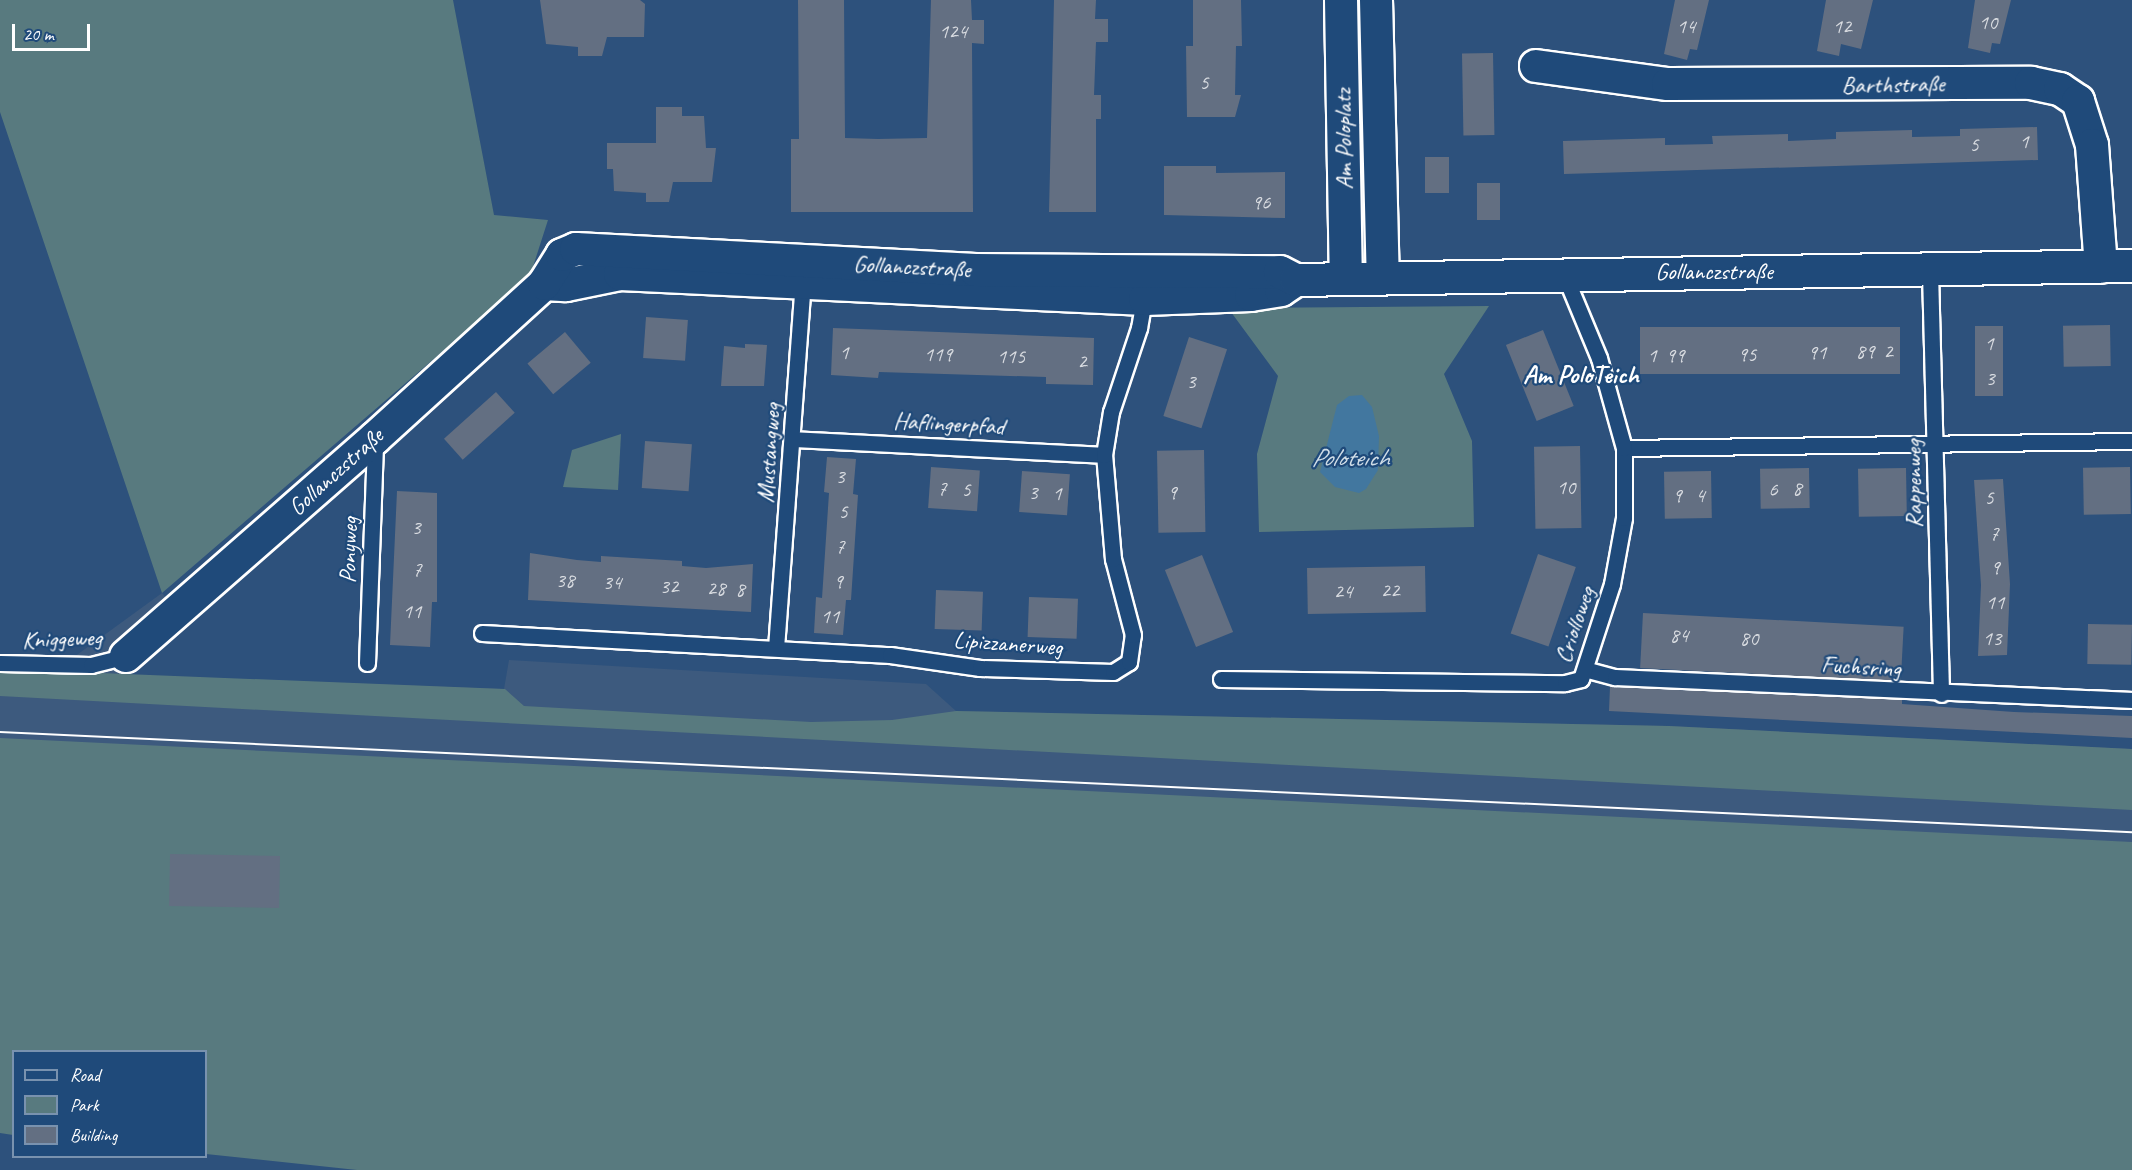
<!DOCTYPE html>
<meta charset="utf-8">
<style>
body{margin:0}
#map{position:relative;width:2132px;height:1170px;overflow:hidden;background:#2d517c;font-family:Caveat,sans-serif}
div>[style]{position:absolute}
.built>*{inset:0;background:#3d5a7e}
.green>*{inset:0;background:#587a7f}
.water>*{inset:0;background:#42779f}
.building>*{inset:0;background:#636f82;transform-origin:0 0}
.roads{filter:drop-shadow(2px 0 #fff) drop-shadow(-2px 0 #fff) drop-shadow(0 2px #fff) drop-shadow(0 -2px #fff)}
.lane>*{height:15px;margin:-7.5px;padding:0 7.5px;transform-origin:7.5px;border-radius:7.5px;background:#1f4a7a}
.street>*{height:32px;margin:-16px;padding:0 16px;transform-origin:16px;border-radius:16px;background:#1f4a7a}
.tram>*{height:1.5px;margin:-0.75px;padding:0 0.75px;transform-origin:0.75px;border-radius:0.75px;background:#fff}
span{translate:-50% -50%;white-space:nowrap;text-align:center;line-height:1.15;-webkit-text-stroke:4.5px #1f4a7a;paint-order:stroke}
.number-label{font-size:21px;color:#d8dbe0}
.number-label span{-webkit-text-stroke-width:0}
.street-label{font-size:24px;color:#fff}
.neighbourhood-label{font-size:26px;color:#fff;font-weight:700}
.water-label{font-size:26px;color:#d0dde7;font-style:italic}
.legend{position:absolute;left:12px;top:1050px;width:195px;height:108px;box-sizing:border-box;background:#1f4a7a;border:2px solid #7992af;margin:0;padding:8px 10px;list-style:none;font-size:18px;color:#fff}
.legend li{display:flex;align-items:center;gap:12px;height:30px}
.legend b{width:30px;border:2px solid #7992af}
.scale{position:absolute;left:12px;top:24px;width:78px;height:27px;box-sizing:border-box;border:3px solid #fff;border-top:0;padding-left:8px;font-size:18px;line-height:21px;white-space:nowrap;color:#fff;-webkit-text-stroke:4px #1f4a7a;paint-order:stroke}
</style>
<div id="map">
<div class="built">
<i style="clip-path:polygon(162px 593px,187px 622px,126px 675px,504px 689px,509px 660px,926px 684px,956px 711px,1669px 726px,2132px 749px,2132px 916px,0 851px,0 669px,52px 673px)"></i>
</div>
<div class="green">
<i style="clip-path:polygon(0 0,453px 0,494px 215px,548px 220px,530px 276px,162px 593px,0 112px)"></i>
<i style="clip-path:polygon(1489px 306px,1444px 374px,1472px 441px,1474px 527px,1259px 532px,1257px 454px,1278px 376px,1228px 308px)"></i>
<i style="clip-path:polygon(621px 434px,618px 490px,563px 487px,572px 450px)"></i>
<i style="clip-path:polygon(0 669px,505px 689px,524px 706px,811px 722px,892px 720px,956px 711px,1669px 726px,2132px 749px,2132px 810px,0 696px)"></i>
<i style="clip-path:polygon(0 738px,2132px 842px,2132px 1170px,357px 1170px,206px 1154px,206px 1052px,14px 1052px,13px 1135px,0 1133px)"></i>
</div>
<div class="water">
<i style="clip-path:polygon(1362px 395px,1372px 407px,1379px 436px,1378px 470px,1366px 489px,1359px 493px,1335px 487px,1320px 472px,1337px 405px,1349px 396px)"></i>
</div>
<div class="building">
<i style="clip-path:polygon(540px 0,640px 0,645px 4px,644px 37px,607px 37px,602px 56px,578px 56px,578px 47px,546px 44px)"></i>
<i style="clip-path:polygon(798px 0,844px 0,845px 138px,878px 139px,927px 138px,931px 0,971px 0,972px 20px,984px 20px,984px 44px,972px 43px,973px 212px,791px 212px,791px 139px,799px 139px)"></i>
<i style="clip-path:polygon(1054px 0,1096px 0,1095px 19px,1108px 19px,1108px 42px,1096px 42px,1094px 95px,1101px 95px,1101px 119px,1096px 119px,1096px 212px,1049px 212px)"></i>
<i style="clip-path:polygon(1193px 0,1241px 0,1242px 46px,1236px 46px,1235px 95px,1241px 95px,1235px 117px,1187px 117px,1186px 46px,1193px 46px)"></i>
<i style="clip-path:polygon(1675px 0,1709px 0,1697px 50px,1690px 49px,1687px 60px,1664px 54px)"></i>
<i style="clip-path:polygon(1826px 0,1873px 0,1861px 49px,1841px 44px,1839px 56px,1817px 51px)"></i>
<i style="clip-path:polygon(1975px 0,2011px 0,2000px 44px,1992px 43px,1990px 53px,1968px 48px)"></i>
<i style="left:1493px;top:53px;width:82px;height:31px;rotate:89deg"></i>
<i style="clip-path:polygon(656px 107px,682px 107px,682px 116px,704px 116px,706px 148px,716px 148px,712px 182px,673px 182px,669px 202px,646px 202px,646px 193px,614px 191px,613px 169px,607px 169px,607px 143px,656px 143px)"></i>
<i style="clip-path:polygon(2037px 127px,2038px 160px,1564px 174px,1563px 141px,1665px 138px,1665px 145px,1713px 144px,1712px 136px,1788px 134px,1788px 141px,1836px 139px,1836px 132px,1912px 130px,1912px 137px,1960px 136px,1960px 129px)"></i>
<i style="left:1425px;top:157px;width:24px;height:36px"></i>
<i style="clip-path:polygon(1164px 166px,1216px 166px,1216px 173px,1285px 172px,1285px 218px,1164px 215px)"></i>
<i style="left:1477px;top:183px;width:23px;height:37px"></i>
<i style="left:646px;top:317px;width:42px;height:41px;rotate:4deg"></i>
<i style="left:2110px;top:325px;width:41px;height:47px;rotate:89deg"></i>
<i style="left:1975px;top:326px;width:28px;height:70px"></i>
<i style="left:1900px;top:327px;width:47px;height:260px;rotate:90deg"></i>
<i style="clip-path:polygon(833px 328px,1094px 338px,1093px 385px,1046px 384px,1046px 377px,879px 372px,878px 378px,831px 375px)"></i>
<i style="left:1543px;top:330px;width:82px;height:40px;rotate:68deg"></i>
<i style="left:565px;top:332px;width:40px;height:49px;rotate:50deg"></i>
<i style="left:1189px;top:337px;width:40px;height:83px;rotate:18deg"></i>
<i style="clip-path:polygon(745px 344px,767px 345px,764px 386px,721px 386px,724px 346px,745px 348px)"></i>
<i style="left:496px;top:392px;width:28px;height:70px;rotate:48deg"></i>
<i style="left:645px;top:441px;width:47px;height:47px;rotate:4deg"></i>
<i style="left:1580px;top:446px;width:82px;height:46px;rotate:89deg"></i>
<i style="left:1204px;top:450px;width:82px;height:47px;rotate:89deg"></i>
<i style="clip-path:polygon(827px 457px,856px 459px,853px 494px,858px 495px,851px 600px,846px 600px,843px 635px,814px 633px,816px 597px,822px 598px,829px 493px,824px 492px)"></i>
<i style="left:931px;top:467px;width:49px;height:41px;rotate:4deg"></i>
<i style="left:2130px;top:467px;width:47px;height:47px;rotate:89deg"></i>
<i style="left:1809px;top:468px;width:40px;height:49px;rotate:89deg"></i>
<i style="left:1906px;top:468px;width:48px;height:48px;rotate:89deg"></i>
<i style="left:1022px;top:471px;width:48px;height:41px;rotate:4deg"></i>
<i style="left:1711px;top:471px;width:47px;height:47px;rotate:89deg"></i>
<i style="clip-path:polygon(2003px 479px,2010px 584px,2007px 655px,1978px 656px,1981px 585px,1974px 480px)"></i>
<i style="clip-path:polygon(397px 491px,437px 493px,437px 602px,432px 602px,430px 647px,390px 645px)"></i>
<i style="clip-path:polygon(530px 553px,577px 560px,601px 562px,601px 556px,682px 561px,682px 566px,706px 568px,753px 564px,751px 612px,528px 600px)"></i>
<i style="left:1538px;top:554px;width:40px;height:84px;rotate:19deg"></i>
<i style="left:1202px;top:555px;width:83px;height:40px;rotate:68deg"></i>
<i style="left:1425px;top:566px;width:46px;height:118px;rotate:89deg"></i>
<i style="left:936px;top:590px;width:47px;height:39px;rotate:2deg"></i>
<i style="left:1029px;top:597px;width:49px;height:40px;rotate:2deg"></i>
<i style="left:1643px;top:613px;width:261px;height:55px;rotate:3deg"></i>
<i style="left:2088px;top:624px;width:44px;height:40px;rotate:1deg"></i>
<i style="clip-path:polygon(1610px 687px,1902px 700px,1902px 704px,2014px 712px,2132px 716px,2132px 738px,1609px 711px)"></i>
<i style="left:170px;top:854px;width:110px;height:52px;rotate:1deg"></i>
</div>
<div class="roads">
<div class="lane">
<i style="left:1930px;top:272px;width:422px;rotate:88.5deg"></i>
<i style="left:792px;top:439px;width:312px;rotate:2.9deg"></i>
<i style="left:1624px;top:448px;width:508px;rotate:-0.79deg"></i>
<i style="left:482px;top:633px;width:409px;rotate:3.1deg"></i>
<i style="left:890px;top:655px;width:91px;rotate:8.2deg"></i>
<i style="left:980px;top:668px;width:133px;rotate:1.7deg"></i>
<i style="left:1113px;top:672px;width:19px;rotate:-32deg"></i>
<i style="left:1129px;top:662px;width:27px;rotate:-82deg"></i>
<i style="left:1133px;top:635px;width:79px;rotate:-104.7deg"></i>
<i style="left:1113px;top:559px;width:104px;rotate:-94.9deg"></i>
<i style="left:1104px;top:455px;width:44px;rotate:-80.8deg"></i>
<i style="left:1111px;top:412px;width:89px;rotate:-71.6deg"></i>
<i style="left:1139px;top:328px;width:35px;rotate:-80deg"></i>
<i style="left:776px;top:648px;width:369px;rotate:-85.8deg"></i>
<i style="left:0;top:663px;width:91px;rotate:1.3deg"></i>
<i style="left:91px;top:665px;width:36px;rotate:-14deg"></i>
<i style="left:367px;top:663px;width:222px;rotate:-87.9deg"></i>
<i style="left:1588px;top:670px;width:28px;rotate:15deg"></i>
<i style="left:1615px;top:677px;width:518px;rotate:2.55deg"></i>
<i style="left:1221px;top:679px;width:344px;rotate:0.7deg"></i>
<i style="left:1565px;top:683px;width:16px;rotate:-14deg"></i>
<i style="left:1581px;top:679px;width:100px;rotate:-71.9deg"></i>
<i style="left:1612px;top:584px;width:67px;rotate:-79.7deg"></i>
<i style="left:1624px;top:518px;width:70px;rotate:-90deg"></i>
<i style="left:1624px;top:448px;width:93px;rotate:-105.5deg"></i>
<i style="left:1599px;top:358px;width:91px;rotate:-112.6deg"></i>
</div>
<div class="street">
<i style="left:1341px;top:0;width:278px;rotate:89deg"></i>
<i style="left:1376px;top:0;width:277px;rotate:88.6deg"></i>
<i style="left:1536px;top:66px;width:133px;rotate:7.8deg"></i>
<i style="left:1668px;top:84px;width:363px;rotate:-0.2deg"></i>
<i style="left:2031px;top:83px;width:30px;rotate:12deg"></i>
<i style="left:2060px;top:89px;width:22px;rotate:34deg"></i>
<i style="left:2078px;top:101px;width:46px;rotate:72.3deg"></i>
<i style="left:2092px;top:145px;width:122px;rotate:85.8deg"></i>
<i style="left:544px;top:284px;width:22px;rotate:3deg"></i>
<i style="left:566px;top:285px;width:55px;rotate:-11.5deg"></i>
<i style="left:620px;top:274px;width:526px;rotate:2.73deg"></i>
<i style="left:1145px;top:299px;width:106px;rotate:-2.2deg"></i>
<i style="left:1251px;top:295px;width:30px;rotate:-9deg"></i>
<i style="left:1281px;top:290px;width:18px;rotate:-34deg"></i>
<i style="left:126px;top:656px;width:331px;rotate:-41.2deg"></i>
<i style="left:375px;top:438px;width:229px;rotate:-42.3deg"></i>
<i style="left:544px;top:284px;width:34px;rotate:-58deg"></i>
<i style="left:562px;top:255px;width:15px;rotate:-23deg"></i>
<i style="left:576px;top:249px;width:400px;rotate:3deg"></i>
<i style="left:975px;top:270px;width:305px;rotate:0.4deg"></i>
<i style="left:1280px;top:272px;width:18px;rotate:27deg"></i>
<i style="left:1296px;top:280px;width:836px;rotate:-0.96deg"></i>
</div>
</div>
<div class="tram">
<i style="left:0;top:732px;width:2134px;rotate:2.69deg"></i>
</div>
<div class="number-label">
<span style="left:1988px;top:22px">10</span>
<span style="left:1686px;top:26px">14</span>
<span style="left:1842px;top:26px">12</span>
<span style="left:953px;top:31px">124</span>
<span style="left:1204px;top:82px">5</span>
<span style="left:2024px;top:141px">1</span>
<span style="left:1974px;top:144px">5</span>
<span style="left:1261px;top:202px">96</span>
<span style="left:1989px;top:343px">1</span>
<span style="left:1865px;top:351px">89</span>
<span style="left:1888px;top:351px">2</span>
<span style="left:844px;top:352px">1</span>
<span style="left:1817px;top:352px">91</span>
<span style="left:938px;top:354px">119</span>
<span style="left:1747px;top:354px">95</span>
<span style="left:1652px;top:355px">1</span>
<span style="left:1675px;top:355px">99</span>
<span style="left:1011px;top:356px">115</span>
<span style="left:1082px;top:361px">2</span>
<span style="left:1990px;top:378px">3</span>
<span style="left:1191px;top:381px">3</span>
<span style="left:840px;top:476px">3</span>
<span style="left:1566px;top:487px">10</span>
<span style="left:942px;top:488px">7</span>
<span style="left:1797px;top:488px">8</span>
<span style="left:966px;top:489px">5</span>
<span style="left:1773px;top:489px">6</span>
<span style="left:1033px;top:492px">3</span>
<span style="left:1172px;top:492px">9</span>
<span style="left:1057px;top:493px">1</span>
<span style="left:1677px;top:495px">9</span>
<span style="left:1700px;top:495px">4</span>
<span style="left:1989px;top:497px">5</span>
<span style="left:843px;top:511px">5</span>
<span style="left:416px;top:527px">3</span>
<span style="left:1994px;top:533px">7</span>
<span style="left:840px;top:546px">7</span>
<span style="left:1995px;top:567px">9</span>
<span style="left:417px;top:569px">7</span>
<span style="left:565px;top:580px">38</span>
<span style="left:838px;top:581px">9</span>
<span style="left:612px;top:582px">34</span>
<span style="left:669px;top:586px">32</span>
<span style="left:716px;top:588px">28</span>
<span style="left:740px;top:589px">8</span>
<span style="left:1390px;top:590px">22</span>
<span style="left:1343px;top:591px">24</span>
<span style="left:1995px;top:602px">11</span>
<span style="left:412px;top:611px">11</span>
<span style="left:830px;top:616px">11</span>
<span style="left:1679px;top:635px">84</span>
<span style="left:1749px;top:638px">80</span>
<span style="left:1992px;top:638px">13</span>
</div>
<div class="street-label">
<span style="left:1893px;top:85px;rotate:-1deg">Barthstraße</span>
<span style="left:1344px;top:139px;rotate:-91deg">Am Poloplatz</span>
<span style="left:912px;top:267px;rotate:3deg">Gollanczstraße</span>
<span style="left:1714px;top:272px">Gollanczstraße</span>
<span style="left:949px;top:424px;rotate:3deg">Haflingerpfad</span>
<span style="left:769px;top:453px;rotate:-86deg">Mustangweg</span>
<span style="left:336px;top:472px;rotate:-42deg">Gollanczstraße</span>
<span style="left:1914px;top:484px;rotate:-91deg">Rappenweg</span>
<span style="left:349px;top:550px;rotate:-88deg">Ponyweg</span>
<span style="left:1575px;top:625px;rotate:-71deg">Criolloweg</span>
<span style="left:62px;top:639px;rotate:-2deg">Kniggeweg</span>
<span style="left:1008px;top:644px;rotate:4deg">Lipizzanerweg</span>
<span style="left:1861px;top:667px;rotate:3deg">Fuchsring</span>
</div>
<div class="neighbourhood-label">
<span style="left:1581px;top:375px">Am PoloTeich</span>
</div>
<div class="water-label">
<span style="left:1350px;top:458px">Poloteich</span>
</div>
<ul class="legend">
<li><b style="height:8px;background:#1f4a7a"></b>Road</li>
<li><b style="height:16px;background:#587a7f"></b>Park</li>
<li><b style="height:16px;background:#636f82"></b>Building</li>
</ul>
<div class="scale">20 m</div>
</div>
